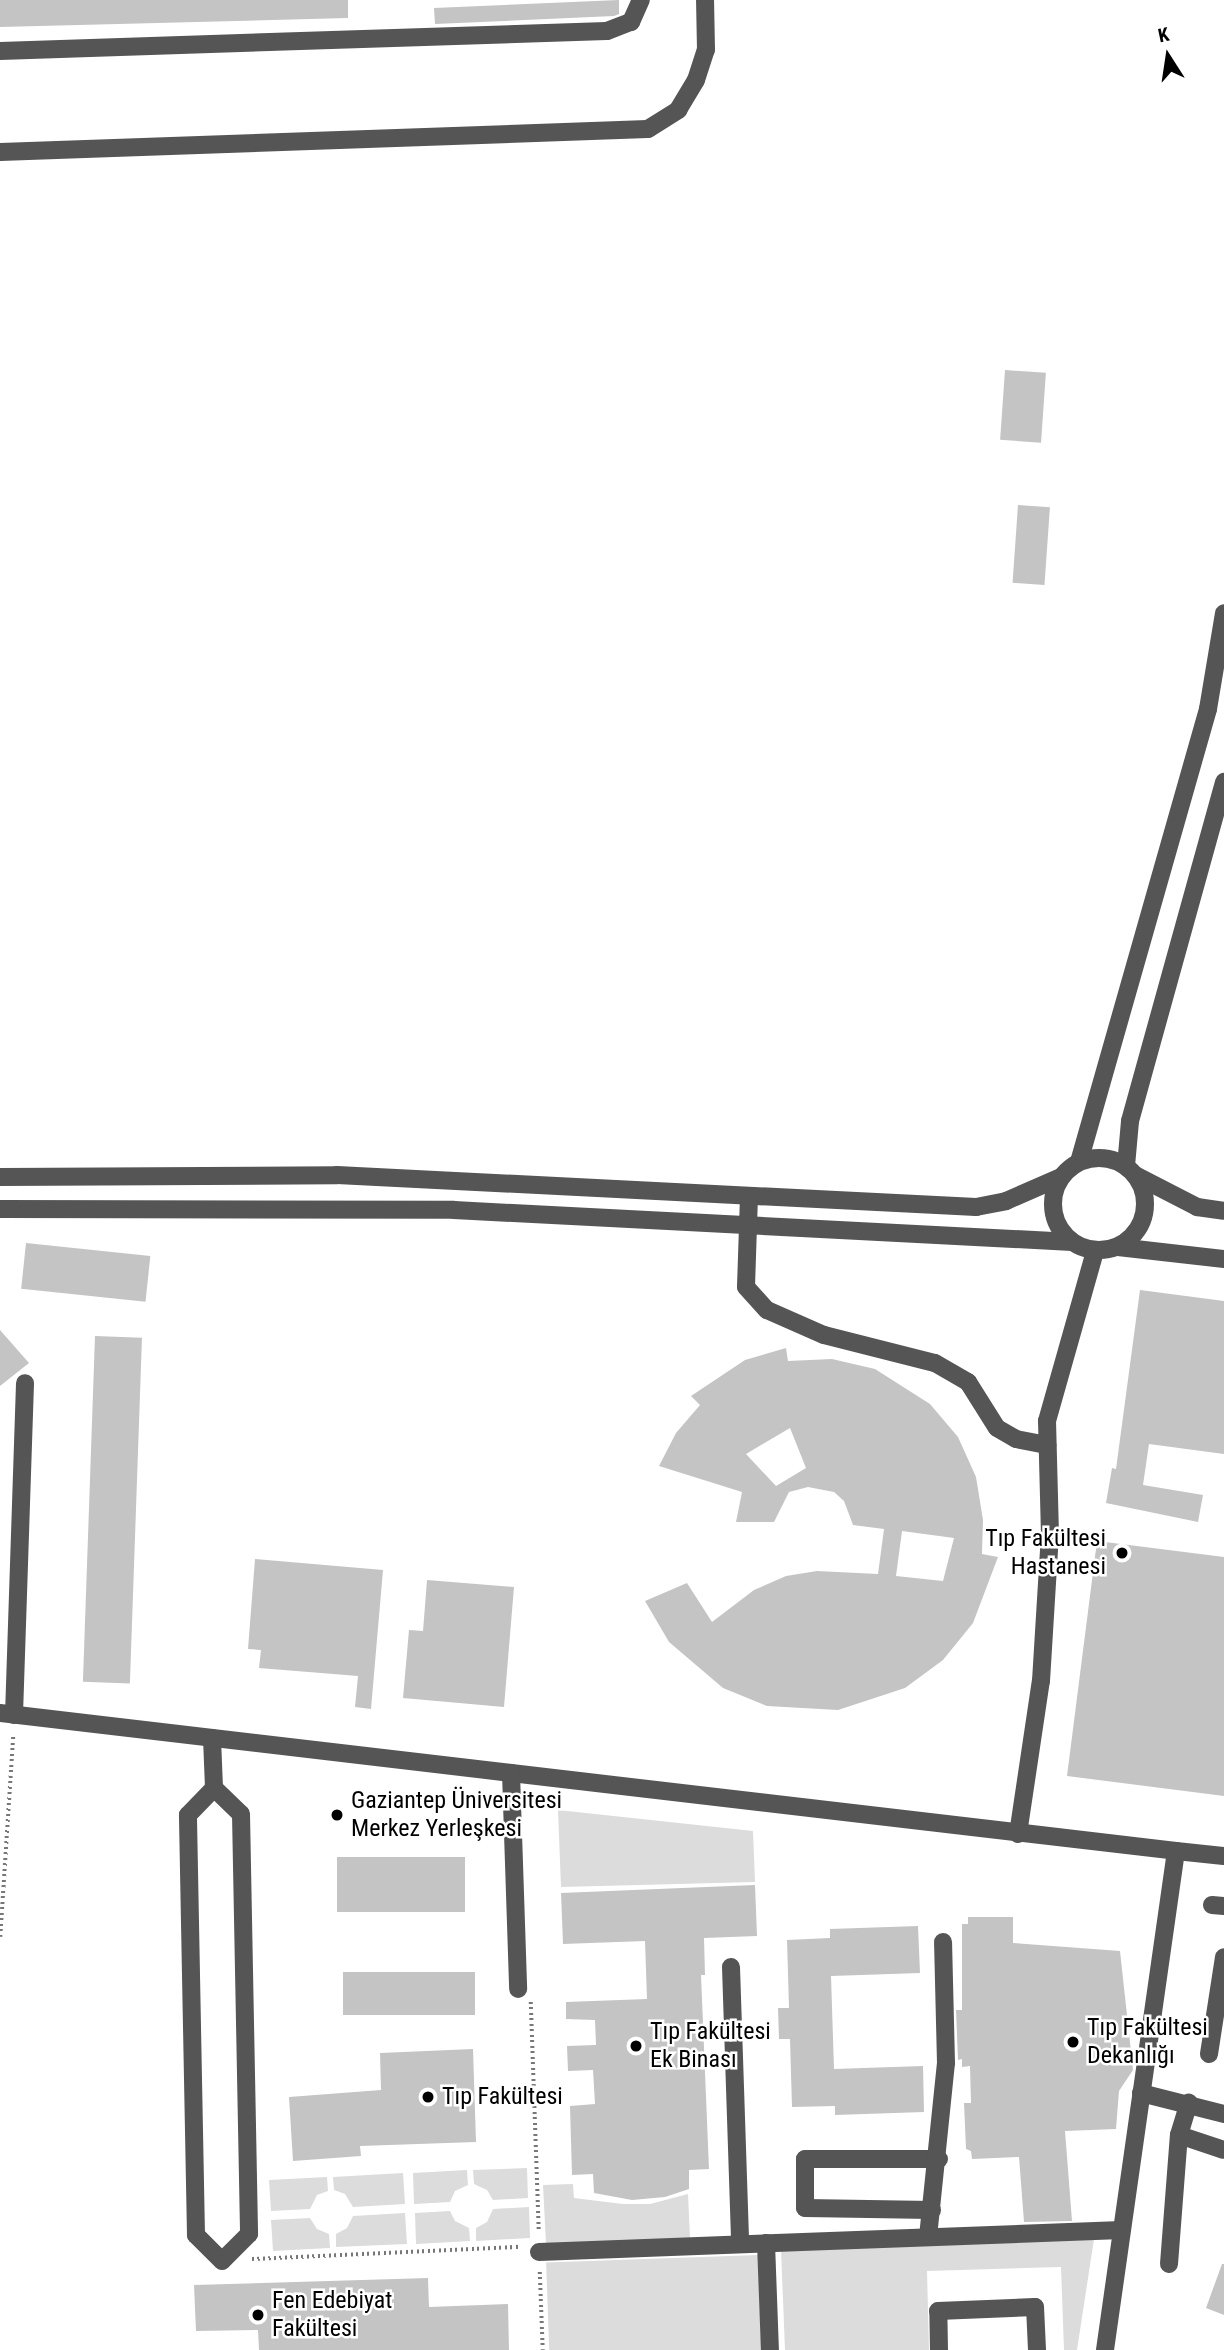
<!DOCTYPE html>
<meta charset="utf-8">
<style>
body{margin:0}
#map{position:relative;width:1224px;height:2350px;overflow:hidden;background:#fff;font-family:"Roboto Condensed",sans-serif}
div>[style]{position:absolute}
.green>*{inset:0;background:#dcdcdc;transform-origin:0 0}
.building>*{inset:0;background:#c4c4c4;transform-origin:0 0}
.path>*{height:3.5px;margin-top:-1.75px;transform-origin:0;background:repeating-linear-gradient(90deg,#777 0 2px,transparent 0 5.5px)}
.minor>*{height:18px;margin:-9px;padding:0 9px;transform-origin:9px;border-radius:9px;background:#555}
.minor>.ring{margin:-9px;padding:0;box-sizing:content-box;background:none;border:18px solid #555;border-radius:50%}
.dots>*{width:19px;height:19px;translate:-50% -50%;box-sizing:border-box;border:4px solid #fff;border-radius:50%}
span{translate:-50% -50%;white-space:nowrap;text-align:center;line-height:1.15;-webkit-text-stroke:5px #fff;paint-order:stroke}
.poi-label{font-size:24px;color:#000}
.right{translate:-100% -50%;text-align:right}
.left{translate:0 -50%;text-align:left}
.north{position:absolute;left:1133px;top:21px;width:70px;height:70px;-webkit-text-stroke:5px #fff;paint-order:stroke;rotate:348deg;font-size:19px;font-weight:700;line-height:28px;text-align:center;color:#000}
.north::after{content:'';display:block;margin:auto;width:24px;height:32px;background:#000;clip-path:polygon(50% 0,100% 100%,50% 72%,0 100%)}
</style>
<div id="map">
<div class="green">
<i style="clip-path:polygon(558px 1810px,753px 1831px,755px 1882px,561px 1887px)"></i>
<i style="clip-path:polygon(527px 2168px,528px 2198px,493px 2200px,487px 2190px,474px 2184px,473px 2170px)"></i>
<i style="clip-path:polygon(467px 2170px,468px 2185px,455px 2191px,450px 2202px,414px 2204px,413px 2173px)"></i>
<i style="clip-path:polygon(403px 2173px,405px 2204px,353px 2207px,345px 2194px,334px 2190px,333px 2177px)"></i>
<i style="clip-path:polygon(327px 2177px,328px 2191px,317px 2195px,310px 2209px,271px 2211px,269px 2180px)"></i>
<i style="clip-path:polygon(573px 2184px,574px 2198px,623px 2204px,650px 2204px,688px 2194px,690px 2238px,546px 2244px,543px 2185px)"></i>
<i style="clip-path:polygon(529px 2207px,530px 2238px,476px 2241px,476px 2228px,487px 2222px,493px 2209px)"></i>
<i style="clip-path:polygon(450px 2211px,455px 2221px,469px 2228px,470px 2241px,416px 2244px,415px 2213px)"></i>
<i style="clip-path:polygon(405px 2213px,407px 2244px,336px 2247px,336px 2234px,347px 2228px,353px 2216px)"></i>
<i style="clip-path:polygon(310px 2218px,317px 2229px,329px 2234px,330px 2248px,273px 2251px,271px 2220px)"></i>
<i style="clip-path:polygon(1094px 2239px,1077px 2350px,1064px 2350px,1061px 2267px,927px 2271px,929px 2350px,785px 2350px,781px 2250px)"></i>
<i style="left:758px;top:2255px;width:95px;height:212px;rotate:88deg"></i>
</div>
<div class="building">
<i style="clip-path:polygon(0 0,348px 0,348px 18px,0 27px)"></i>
<i style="clip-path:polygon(619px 0,619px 14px,614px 16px,435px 24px,434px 8px)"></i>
<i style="left:1005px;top:370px;width:41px;height:70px;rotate:4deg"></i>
<i style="left:1018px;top:505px;width:32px;height:78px;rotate:4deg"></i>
<i style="left:26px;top:1243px;width:125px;height:46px;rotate:6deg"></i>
<i style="clip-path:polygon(1140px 1290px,1224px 1301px,1224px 1454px,1149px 1444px,1143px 1485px,1203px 1495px,1198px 1522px,1106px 1503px,1112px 1468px,1116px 1469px)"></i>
<i style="clip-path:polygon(0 1330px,29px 1363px,0 1386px)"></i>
<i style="left:95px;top:1336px;width:47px;height:346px;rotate:2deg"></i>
<i style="clip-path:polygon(evenodd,786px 1348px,788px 1361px,832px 1359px,875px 1369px,930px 1404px,958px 1437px,976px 1477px,983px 1520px,982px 1554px,998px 1557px,973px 1623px,943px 1660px,905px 1688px,838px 1710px,767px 1706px,723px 1688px,669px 1642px,645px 1601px,687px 1583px,712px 1622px,754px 1590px,786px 1576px,817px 1571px,878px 1574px,884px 1529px,853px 1525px,844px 1501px,834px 1492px,808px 1487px,789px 1492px,774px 1522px,736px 1522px,742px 1492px,659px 1466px,676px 1433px,700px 1405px,691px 1396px,745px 1360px,786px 1348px,790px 1428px,806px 1468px,776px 1486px,746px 1454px,790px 1428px,786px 1348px,902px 1531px,954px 1538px,943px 1581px,896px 1576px,902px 1531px)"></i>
<i style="clip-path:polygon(1097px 1541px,1224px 1557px,1224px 1796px,1067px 1776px)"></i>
<i style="clip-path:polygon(255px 1559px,383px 1570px,371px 1709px,355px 1707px,358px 1676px,259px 1668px,261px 1650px,248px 1649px)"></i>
<i style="clip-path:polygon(427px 1580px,514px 1587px,504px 1707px,403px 1698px,409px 1630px,423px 1631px)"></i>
<i style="left:465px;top:1857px;width:55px;height:128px;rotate:90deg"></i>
<i style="clip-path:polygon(755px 1885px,757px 1936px,704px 1938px,705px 1975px,701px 1975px,709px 2169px,689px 2170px,689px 2189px,665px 2197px,632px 2200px,594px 2193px,593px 2174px,572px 2175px,570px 2106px,595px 2104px,593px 2070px,568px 2071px,567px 2046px,596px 2045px,595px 2020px,566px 2019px,566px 2002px,647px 1999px,645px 1941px,563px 1944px,561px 1893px)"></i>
<i style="clip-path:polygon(968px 1917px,1013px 1917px,1013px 1943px,1120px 1951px,1133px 2070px,1119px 2091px,1116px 2129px,1065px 2131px,1072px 2221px,1024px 2222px,1019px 2157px,972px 2159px,971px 2151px,966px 2149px,964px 2103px,971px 2103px,970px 2066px,962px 2067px,962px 2059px,958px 2060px,956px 2010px,962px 2010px,962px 1924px,968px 1924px)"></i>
<i style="clip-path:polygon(918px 1926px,920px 1973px,831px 1976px,834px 2069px,923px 2066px,924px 2112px,835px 2115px,835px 2106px,792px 2107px,790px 2039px,779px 2039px,778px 2008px,789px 2008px,787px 1940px,830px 1938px,830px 1929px)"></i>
<i style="left:343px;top:1972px;width:132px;height:43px"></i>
<i style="clip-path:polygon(473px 2049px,476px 2142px,360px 2146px,361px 2156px,293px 2161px,289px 2097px,381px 2090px,380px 2053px)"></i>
<i style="clip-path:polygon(1222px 2264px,1224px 2264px,1224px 2315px,1206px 2308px)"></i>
<i style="clip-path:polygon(428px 2278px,429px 2307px,508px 2304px,509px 2350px,259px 2350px,258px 2330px,196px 2331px,194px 2285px)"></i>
</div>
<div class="path">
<i style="left:0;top:1937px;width:203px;rotate:-86.3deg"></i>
<i style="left:531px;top:2002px;width:230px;rotate:88deg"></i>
<i style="left:252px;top:2259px;width:269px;rotate:-2.6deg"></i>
<i style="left:540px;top:2272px;width:78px;rotate:87.8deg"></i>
</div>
<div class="minor">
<i style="left:0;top:51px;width:607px;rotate:-1.89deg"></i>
<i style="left:607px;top:31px;width:26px;rotate:-21deg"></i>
<i style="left:631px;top:22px;width:24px;rotate:-66deg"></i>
<i style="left:0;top:152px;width:648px;rotate:-2.03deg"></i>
<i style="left:648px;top:129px;width:36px;rotate:-32deg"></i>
<i style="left:678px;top:110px;width:35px;rotate:-59deg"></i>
<i style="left:696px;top:80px;width:32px;rotate:-72deg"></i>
<i style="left:706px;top:50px;width:50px;rotate:-91.1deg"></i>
<i class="ring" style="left:1053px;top:1158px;width:74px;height:74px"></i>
<i style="left:1079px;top:1162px;width:471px;rotate:-74.1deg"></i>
<i style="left:1208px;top:709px;width:97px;rotate:-80.5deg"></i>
<i style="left:1126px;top:1166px;width:45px;rotate:-84.9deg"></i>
<i style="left:1130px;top:1121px;width:352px;rotate:-74.5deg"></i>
<i style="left:1135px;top:1175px;width:70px;rotate:27.3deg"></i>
<i style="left:1197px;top:1207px;width:27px;rotate:8deg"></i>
<i style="left:0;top:1177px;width:337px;rotate:-0.3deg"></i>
<i style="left:337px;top:1175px;width:640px;rotate:2.87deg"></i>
<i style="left:976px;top:1207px;width:31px;rotate:-11deg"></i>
<i style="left:1006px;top:1201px;width:60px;rotate:-23.6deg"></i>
<i style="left:749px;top:1196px;width:91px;rotate:91.9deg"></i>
<i style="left:746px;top:1287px;width:31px;rotate:48deg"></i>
<i style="left:767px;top:1310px;width:62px;rotate:23.7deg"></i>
<i style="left:824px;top:1335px;width:114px;rotate:14.2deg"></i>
<i style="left:935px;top:1363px;width:38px;rotate:30deg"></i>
<i style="left:968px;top:1382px;width:54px;rotate:57.8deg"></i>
<i style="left:997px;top:1428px;width:22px;rotate:30deg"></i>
<i style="left:1016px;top:1439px;width:32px;rotate:11deg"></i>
<i style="left:0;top:1209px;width:454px;rotate:0.1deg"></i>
<i style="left:454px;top:1210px;width:619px;rotate:2.96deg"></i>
<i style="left:1118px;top:1247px;width:107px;rotate:6.5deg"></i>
<i style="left:0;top:1713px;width:1184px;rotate:6.69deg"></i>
<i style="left:1176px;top:1851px;width:504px;rotate:98.1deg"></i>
<i style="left:14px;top:1715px;width:332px;rotate:-88.1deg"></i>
<i style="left:212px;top:1738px;width:50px;rotate:87.7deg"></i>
<i style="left:214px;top:1788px;width:37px;rotate:44deg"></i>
<i style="left:241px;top:1814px;width:420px;rotate:88.9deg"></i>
<i style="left:249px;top:2234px;width:38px;rotate:135deg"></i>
<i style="left:222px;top:2261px;width:37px;rotate:-135deg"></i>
<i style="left:196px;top:2235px;width:420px;rotate:-91.1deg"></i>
<i style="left:188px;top:1815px;width:37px;rotate:-46deg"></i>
<i style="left:511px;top:1773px;width:216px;rotate:88.1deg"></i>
<i style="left:1018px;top:1834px;width:155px;rotate:-81.5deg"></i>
<i style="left:1041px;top:1681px;width:146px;rotate:-86.5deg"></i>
<i style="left:1050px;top:1535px;width:114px;rotate:-91.5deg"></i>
<i style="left:1047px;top:1421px;width:177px;rotate:-74.2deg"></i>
<i style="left:1176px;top:1851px;width:48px;rotate:5.9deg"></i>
<i style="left:1212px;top:1905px;width:12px;rotate:5deg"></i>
<i style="left:731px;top:1967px;width:277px;rotate:88.1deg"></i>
<i style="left:1209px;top:2054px;width:98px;rotate:-81.2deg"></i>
<i style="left:1141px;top:2093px;width:86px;rotate:14.2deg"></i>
<i style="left:1179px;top:2135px;width:47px;rotate:18.4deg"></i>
<i style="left:932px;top:2210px;width:127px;rotate:-179.1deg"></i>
<i style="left:805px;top:2208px;width:49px;rotate:-90deg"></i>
<i style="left:805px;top:2159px;width:134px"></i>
<i style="left:928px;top:2237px;width:175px;rotate:-84.1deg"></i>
<i style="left:946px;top:2063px;width:121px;rotate:-91.4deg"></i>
<i style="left:766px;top:2243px;width:107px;rotate:87.9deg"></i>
<i style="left:539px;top:2252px;width:583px;rotate:-2.16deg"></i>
<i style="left:1169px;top:2264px;width:129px;rotate:-85.6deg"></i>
<i style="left:1179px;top:2135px;width:34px;rotate:-73deg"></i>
<i style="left:939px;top:2350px;width:39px;rotate:-91deg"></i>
<i style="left:938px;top:2311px;width:97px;rotate:-2.4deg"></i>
<i style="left:1035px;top:2307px;width:43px;rotate:87.3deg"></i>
</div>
<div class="dots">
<i style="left:1122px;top:1553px;background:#000"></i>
<i style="left:337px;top:1815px;background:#000"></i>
<i style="left:1073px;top:2042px;background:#000"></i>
<i style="left:636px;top:2046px;background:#000"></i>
<i style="left:428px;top:2097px;background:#000"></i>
<i style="left:258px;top:2315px;background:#000"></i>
</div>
<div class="poi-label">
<span class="right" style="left:1106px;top:1553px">Tıp Fakültesi<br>Hastanesi</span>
<span class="left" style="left:351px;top:1815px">Gaziantep Üniversitesi<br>Merkez Yerleşkesi</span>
<span class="left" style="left:1087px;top:2042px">Tıp Fakültesi<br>Dekanlığı</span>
<span class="left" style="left:650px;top:2046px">Tıp Fakültesi<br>Ek Binası</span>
<span class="left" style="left:442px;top:2097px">Tıp Fakültesi</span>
<span class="left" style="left:272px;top:2315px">Fen Edebiyat<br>Fakültesi</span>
</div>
<div class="north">K</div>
</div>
